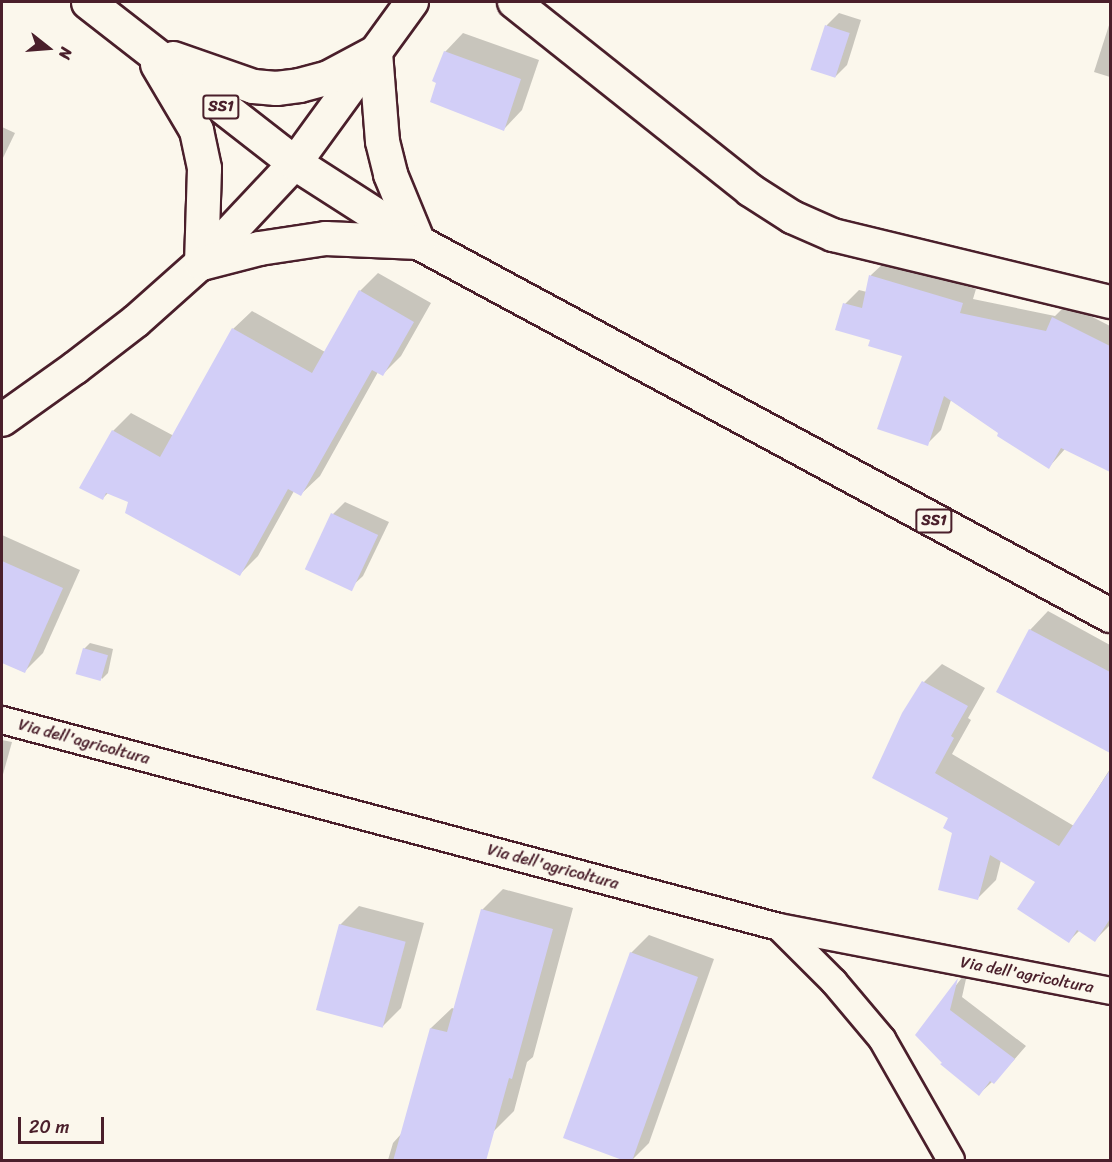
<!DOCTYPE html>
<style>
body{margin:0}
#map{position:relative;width:1112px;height:1162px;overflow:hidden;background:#fbf7ec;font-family:Sriracha,sans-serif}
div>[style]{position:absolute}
.shadow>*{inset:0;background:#0003}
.building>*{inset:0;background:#d2cef7;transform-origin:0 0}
.roads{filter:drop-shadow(2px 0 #4a1f2b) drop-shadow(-2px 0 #4a1f2b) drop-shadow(0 2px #4a1f2b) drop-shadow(0 -2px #4a1f2b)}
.minor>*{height:26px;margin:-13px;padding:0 13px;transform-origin:13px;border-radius:13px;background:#fbf7ec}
.tertiary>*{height:32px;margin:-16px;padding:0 16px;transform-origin:16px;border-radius:16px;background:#fbf7ec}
.primary>*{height:33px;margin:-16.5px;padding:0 16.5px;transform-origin:16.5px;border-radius:16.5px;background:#fbf7ec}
span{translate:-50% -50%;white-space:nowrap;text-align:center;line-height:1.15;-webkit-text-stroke:4.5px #fbf7ec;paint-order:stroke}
.shield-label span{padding:2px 4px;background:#fbf7ec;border:2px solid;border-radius:4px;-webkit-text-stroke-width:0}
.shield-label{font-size:15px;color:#4a1f2b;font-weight:700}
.street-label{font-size:16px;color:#4a1f2b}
.frame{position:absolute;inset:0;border:3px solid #4a1f2b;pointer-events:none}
.north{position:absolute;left:18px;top:18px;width:60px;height:60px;-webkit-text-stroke:4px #fbf7ec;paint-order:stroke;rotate:107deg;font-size:16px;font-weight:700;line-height:24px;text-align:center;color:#4a1f2b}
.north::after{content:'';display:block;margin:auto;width:21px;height:27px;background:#4a1f2b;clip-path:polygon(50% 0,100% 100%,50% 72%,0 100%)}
.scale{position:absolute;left:18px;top:1117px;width:86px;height:27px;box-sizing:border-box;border:3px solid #4a1f2b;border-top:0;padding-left:8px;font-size:18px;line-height:21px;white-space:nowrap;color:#4a1f2b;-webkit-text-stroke:4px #fbf7ec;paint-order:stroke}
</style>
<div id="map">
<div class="shadow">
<i style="clip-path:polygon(839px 13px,861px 20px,847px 65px,835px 77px,812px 69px,827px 25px)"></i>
<i style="clip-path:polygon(1110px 22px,1110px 77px,1094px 72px)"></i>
<i style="clip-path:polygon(463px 33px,539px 60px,522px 110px,504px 129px,445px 52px)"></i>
<i style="clip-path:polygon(2px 127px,15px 133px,2px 160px)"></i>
<i style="clip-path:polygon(885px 262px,976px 289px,973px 299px,1055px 316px,1067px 304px,1110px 326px,1110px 470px,1065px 449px,1049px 467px,951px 400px,941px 430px,927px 444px,903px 355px,872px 339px,845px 304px,859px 290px,867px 292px,871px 275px)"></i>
<i style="clip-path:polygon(378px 273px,431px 303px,401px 356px,383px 374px,378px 372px,320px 476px,301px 494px,294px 491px,258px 556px,239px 575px,130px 501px,108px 493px,102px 499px,113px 431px,131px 413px,174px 436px,233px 329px,252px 311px,325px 352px,360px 291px)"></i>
<i style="clip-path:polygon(345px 502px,389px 522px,363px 576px,350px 588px,333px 514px)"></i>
<i style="clip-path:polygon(2px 535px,80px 570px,43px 653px,24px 672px,2px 662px)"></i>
<i style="clip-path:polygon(1048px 611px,1110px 645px,1110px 752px,998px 692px,1030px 630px)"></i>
<i style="clip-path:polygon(90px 643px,113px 649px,108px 673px,102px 679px,84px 649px)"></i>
<i style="clip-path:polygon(942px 664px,985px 688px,968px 718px,971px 720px,952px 754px,1074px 826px,1110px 769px,1110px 925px,1095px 940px,1080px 930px,1069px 941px,1037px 881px,1001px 860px,996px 880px,978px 898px,950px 817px,903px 714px,924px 682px)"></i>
<i style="clip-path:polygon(2px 740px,12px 742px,2px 778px)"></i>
<i style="clip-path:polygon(503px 889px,573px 908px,533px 1057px,527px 1062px,514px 1111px,493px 1132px,472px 1160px,388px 1160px,393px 1143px,402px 1133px,431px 1028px,452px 1008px,455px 1009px,482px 910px)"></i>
<i style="clip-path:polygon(359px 906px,424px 923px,401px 1008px,383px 1026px,340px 925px)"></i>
<i style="clip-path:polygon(649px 935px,714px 959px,649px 1143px,632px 1160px,631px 953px)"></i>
<i style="clip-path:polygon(968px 970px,962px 997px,1026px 1046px,1006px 1069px,979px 1094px,917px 1035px)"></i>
</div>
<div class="building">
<i style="left:825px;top:25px;width:26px;height:47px;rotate:18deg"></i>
<i style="clip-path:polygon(444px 51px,521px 79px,504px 131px,430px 102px,436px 83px,432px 81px)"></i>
<i style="clip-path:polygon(869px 275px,963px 303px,960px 313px,1046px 331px,1052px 317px,1110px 346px,1110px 472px,1061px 448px,1049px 469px,997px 436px,998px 433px,944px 396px,928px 446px,877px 429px,902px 356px,868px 346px,870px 340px,835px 330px,843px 303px,862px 308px)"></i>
<i style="clip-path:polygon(359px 290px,414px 322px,383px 376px,372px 370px,301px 496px,288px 489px,240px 576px,125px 513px,128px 502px,106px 493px,103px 500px,79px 488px,112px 430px,160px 457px,232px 328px,312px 373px)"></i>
<i style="left:331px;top:513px;width:52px;height:62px;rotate:25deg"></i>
<i style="clip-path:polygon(2px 561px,63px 588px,25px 673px,2px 663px)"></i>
<i style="clip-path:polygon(1029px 629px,1110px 672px,1110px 753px,996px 692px)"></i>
<i style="left:83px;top:648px;width:26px;height:27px;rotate:16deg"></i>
<i style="clip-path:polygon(922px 681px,968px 706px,951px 736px,954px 738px,935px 773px,1059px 846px,1110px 770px,1110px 919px,1095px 942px,1077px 930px,1069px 943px,1017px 909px,1035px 882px,990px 855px,978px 900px,938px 890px,952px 833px,943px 828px,948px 818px,872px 778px,902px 713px)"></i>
<i style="clip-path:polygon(481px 909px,553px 929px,512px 1079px,509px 1078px,486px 1161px,393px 1161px,430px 1028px,447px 1032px)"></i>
<i style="left:339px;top:924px;width:69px;height:89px;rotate:15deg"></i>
<i style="clip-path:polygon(630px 952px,698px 977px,632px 1161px,625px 1161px,563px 1138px)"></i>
<i style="clip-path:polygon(958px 978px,950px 1010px,1015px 1059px,994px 1084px,990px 1081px,979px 1096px,940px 1064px,942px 1063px,915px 1035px)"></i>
</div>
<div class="roads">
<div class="minor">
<i style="left:2px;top:720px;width:804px;rotate:14.92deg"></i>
<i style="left:779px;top:927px;width:337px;rotate:10.9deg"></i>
<i style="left:779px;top:927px;width:78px;rotate:45deg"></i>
<i style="left:834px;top:982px;width:75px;rotate:49.9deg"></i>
<i style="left:882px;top:1039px;width:139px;rotate:60.3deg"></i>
</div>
<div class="tertiary">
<i style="left:514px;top:2px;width:302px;rotate:38.5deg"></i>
<i style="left:750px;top:190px;width:50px;rotate:32.7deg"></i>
<i style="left:792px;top:217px;width:45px;rotate:23.7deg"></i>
<i style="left:833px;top:235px;width:285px;rotate:13.6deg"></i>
<i style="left:2px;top:420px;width:90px;rotate:-35.5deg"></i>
<i style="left:75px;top:368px;width:77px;rotate:-37.6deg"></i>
<i style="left:136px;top:321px;width:87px;rotate:-41.7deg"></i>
<i style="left:201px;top:263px;width:137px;rotate:-46.8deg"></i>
<i style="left:295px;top:163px;width:199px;rotate:-54deg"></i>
</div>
<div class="primary">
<i style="left:88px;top:2px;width:262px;rotate:37.9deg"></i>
<i style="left:295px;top:163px;width:146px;rotate:32.7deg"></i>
<i style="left:418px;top:242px;width:786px;rotate:28.33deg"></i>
<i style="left:173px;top:58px;width:85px;rotate:19.3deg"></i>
<i style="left:253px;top:86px;width:23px;rotate:5deg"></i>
<i style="left:276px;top:88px;width:23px;rotate:-7deg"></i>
<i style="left:299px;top:85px;width:30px;rotate:-15deg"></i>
<i style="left:328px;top:77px;width:53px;rotate:-28deg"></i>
<i style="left:375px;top:52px;width:89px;rotate:85.5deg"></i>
<i style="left:382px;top:141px;width:34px;rotate:76deg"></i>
<i style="left:390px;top:174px;width:74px;rotate:67.6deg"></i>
<i style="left:157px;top:64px;width:77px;rotate:59.4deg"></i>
<i style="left:196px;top:130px;width:39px;rotate:78deg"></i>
<i style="left:204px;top:168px;width:95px;rotate:91.8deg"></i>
<i style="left:201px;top:263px;width:60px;rotate:-14.5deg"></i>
<i style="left:259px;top:248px;width:67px;rotate:-8.6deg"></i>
<i style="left:325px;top:238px;width:93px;rotate:2.5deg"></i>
</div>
</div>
<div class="shield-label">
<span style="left:221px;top:107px">SS1</span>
<span style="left:934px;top:521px">SS1</span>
</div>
<div class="street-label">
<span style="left:84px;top:742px;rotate:15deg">Via dell'agricoltura</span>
<span style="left:553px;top:867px;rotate:15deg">Via dell'agricoltura</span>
<span style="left:1027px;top:975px;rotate:11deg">Via dell'agricoltura</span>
</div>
<div class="frame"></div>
<div class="north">N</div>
<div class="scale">20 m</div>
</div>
